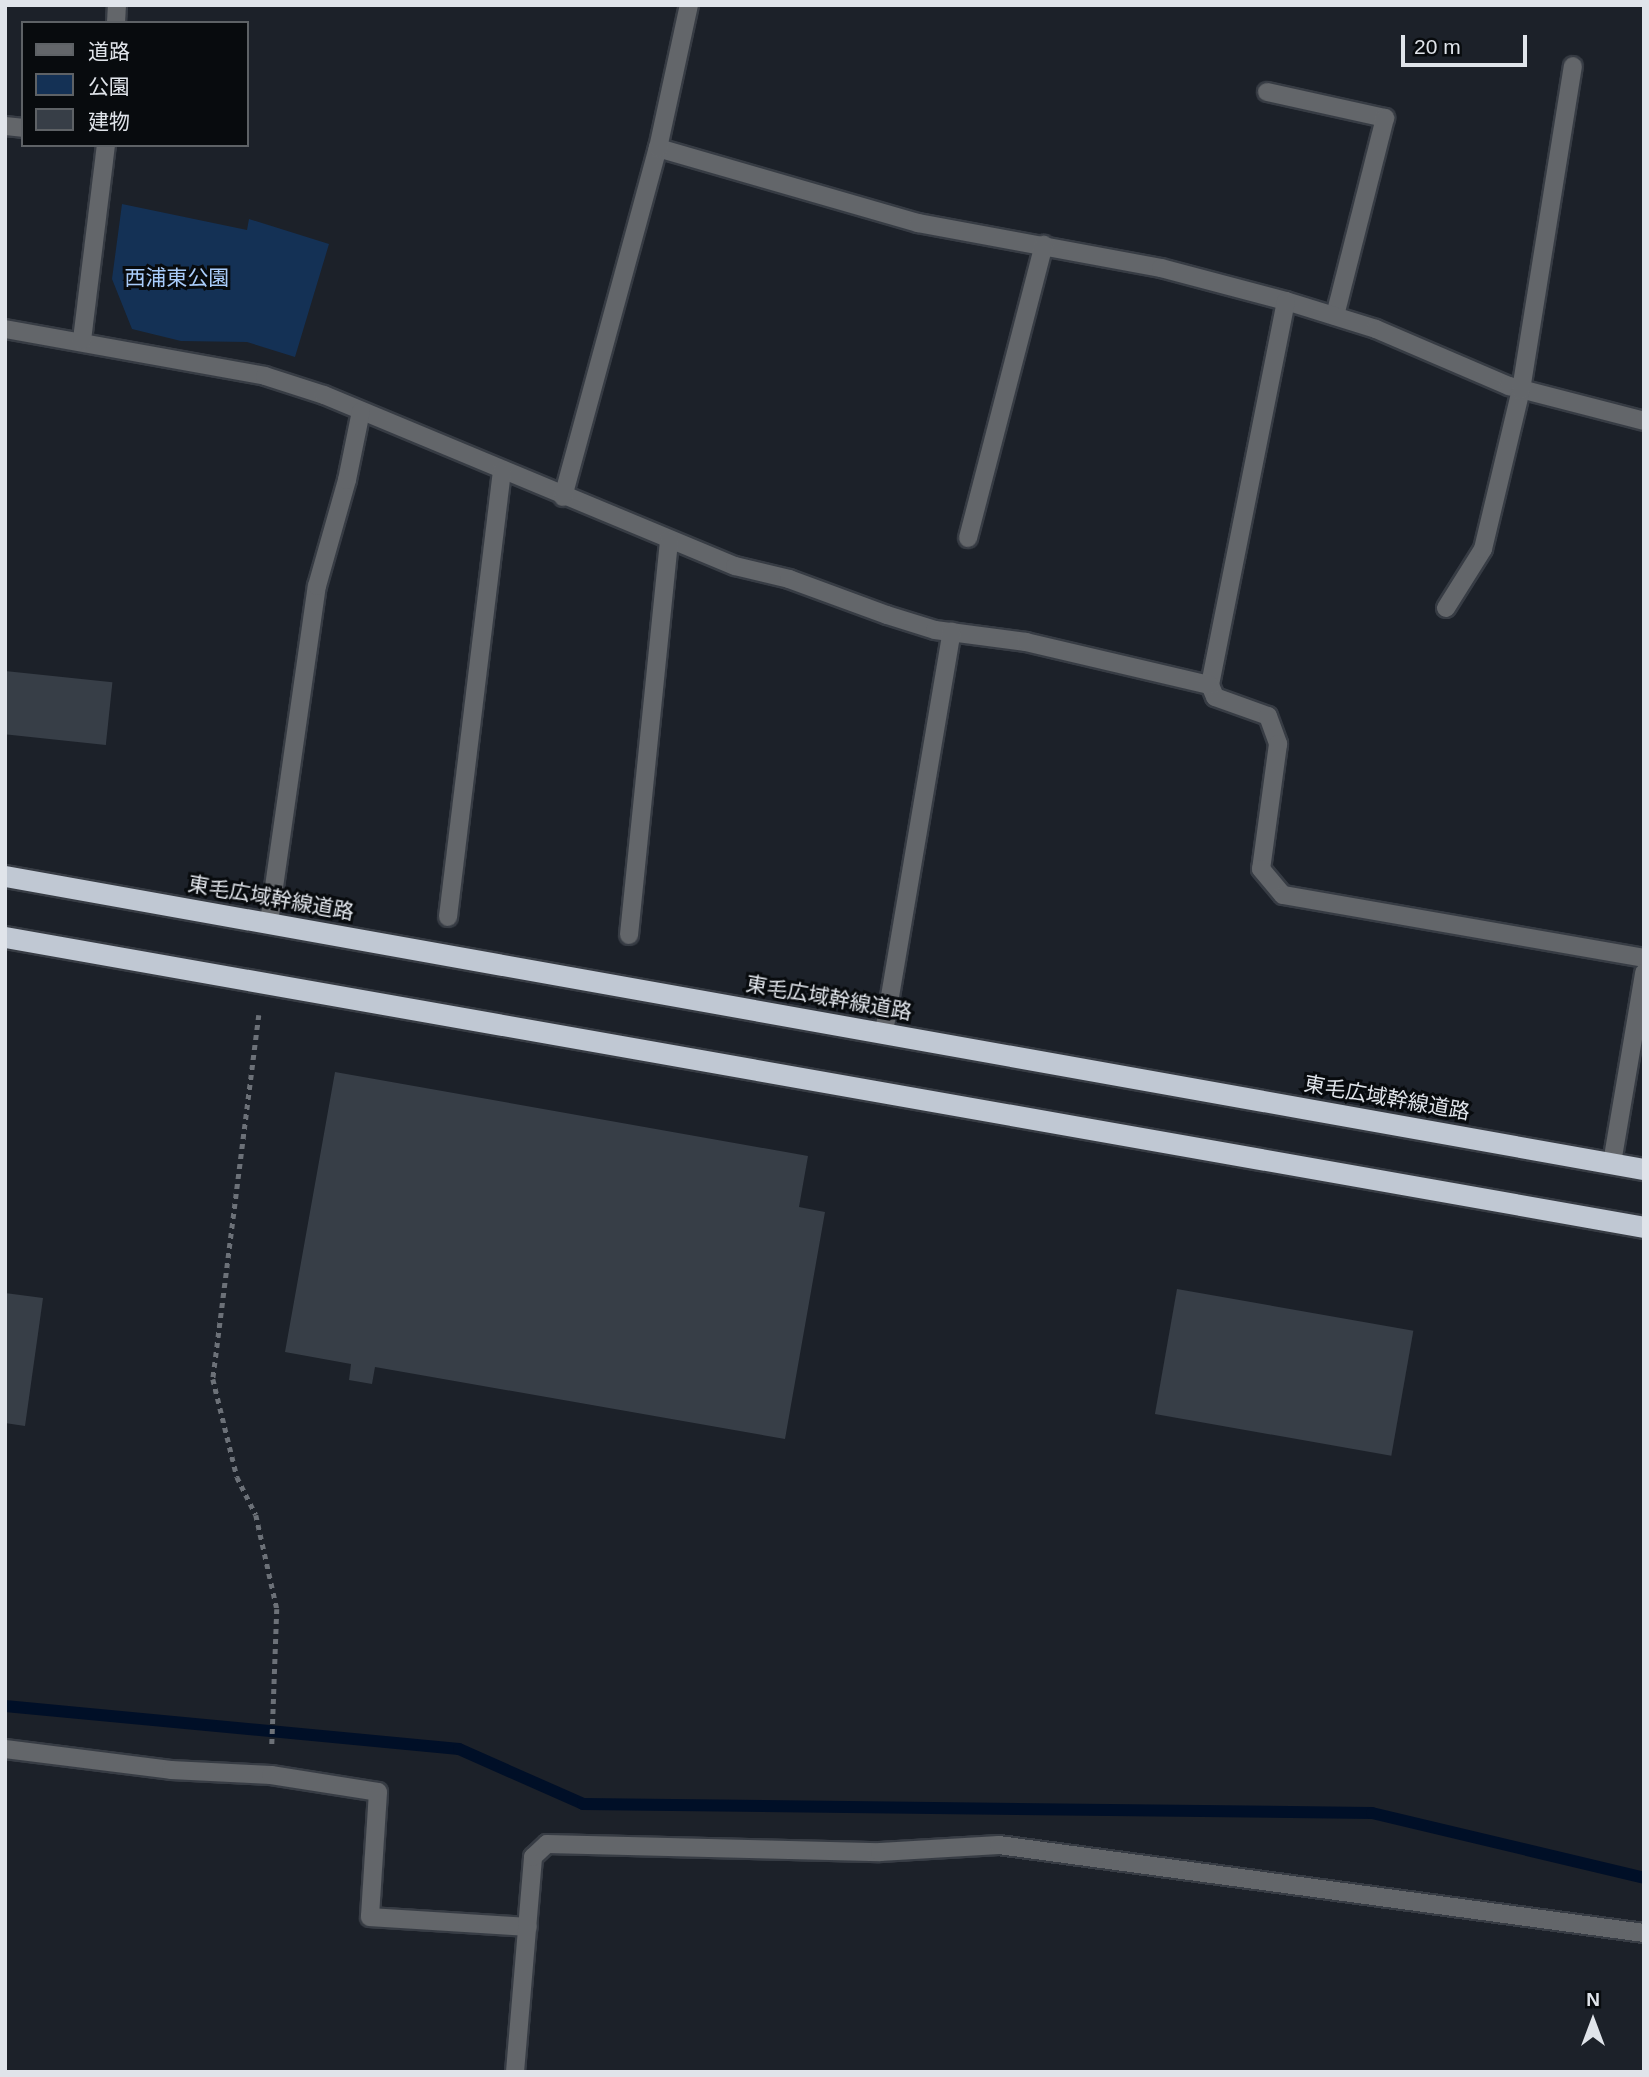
<!DOCTYPE html>
<meta charset="utf-8">
<style>
body{margin:0}
#map{position:relative;width:1649px;height:2077px;overflow:hidden;background:#1c2129;font-family:Helvetica,"Noto Sans JP",sans-serif}
div>[style]{position:absolute}
.green>*{inset:0;background:#143155}
.stream>*{height:12px;margin:-6px;padding:0 6px;transform-origin:6px;border-radius:6px;background:#000f27}
.building>*{inset:0;background:#373e47;transform-origin:0 0}
.path>*{height:4.5px;margin-top:-2.25px;transform-origin:0;background:repeating-linear-gradient(90deg,#6c7178 0 5px,transparent 0 10px)}
.roads{filter:drop-shadow(2px 0 #373c44) drop-shadow(-2px 0 #373c44) drop-shadow(0 2px #373c44) drop-shadow(0 -2px #373c44)}
.minor>*{height:18px;margin:-9px;padding:0 9px;transform-origin:9px;border-radius:9px;background:#63666a}
.highway>*{height:21px;margin:-10.5px;padding:0 10.5px;transform-origin:10.5px;border-radius:10.5px;background:#c0c8d3}
span{translate:-50% -50%;white-space:nowrap;text-align:center;line-height:1.15;-webkit-text-stroke:6px #080b0e;paint-order:stroke}
.park-label{font-size:21px;color:#a9ccfa}
.street-label{font-size:21px;color:#e0e4ea}
.frame{position:absolute;inset:0;border:7px solid #e0e4ea;pointer-events:none}
.legend{position:absolute;left:21px;top:21px;width:228px;height:126px;box-sizing:border-box;background:#080b0e;border:2px solid #5e6266;margin:0;padding:9px 12px;list-style:none;font-size:21px;color:#e0e4ea}
.legend li{display:flex;align-items:center;gap:14px;height:35px}
.legend b{width:35px;border:2px solid #5e6266}
.north{position:absolute;left:1558px;top:1986px;width:70px;height:70px;-webkit-text-stroke:5px #080b0e;paint-order:stroke;rotate:0deg;font-size:19px;font-weight:700;line-height:28px;text-align:center;color:#e0e4ea}
.north::after{content:'';display:block;margin:auto;width:24px;height:32px;background:#e0e4ea;clip-path:polygon(50% 0,100% 100%,50% 72%,0 100%)}
.scale{position:absolute;left:1401px;top:35px;width:126px;height:32px;box-sizing:border-box;border:4px solid #e0e4ea;border-top:0;padding-left:9px;font-size:21px;line-height:24px;white-space:nowrap;color:#e0e4ea;-webkit-text-stroke:5px #080b0e;paint-order:stroke}
</style>
<div id="map">
<div class="green">
<i style="clip-path:polygon(122px 204px,247px 230px,249px 219px,329px 244px,295px 357px,247px 342px,181px 341px,132px 329px,112px 279px)"></i>
</div>
<div class="stream">
<i style="left:5px;top:1706px;width:456px;rotate:5.4deg"></i>
<i style="left:459px;top:1749px;width:136px;rotate:23.9deg"></i>
<i style="left:583px;top:1804px;width:789px;rotate:0.65deg"></i>
<i style="left:1372px;top:1813px;width:280px;rotate:13.4deg"></i>
</div>
<div class="building">
<i style="left:5px;top:671px;width:108px;height:63px;rotate:6deg"></i>
<i style="clip-path:polygon(335px 1072px,808px 1156px,799px 1207px,825px 1212px,785px 1439px,375px 1367px,372px 1384px,349px 1380px,351px 1364px,285px 1352px)"></i>
<i style="left:1177px;top:1289px;width:240px;height:127px;rotate:10deg"></i>
<i style="clip-path:polygon(5px 1293px,43px 1298px,25px 1426px,5px 1423px)"></i>
</div>
<div class="path">
<i style="left:259px;top:1015px;width:367px;rotate:97.2deg"></i>
<i style="left:213px;top:1379px;width:101px;rotate:76.2deg"></i>
<i style="left:237px;top:1477px;width:42px;rotate:63.4deg"></i>
<i style="left:256px;top:1515px;width:96px;rotate:77.4deg"></i>
<i style="left:277px;top:1609px;width:137px;rotate:92.1deg"></i>
</div>
<div class="roads">
<div class="minor">
<i style="left:116px;top:23px;width:18px;rotate:-87deg"></i>
<i style="left:1267px;top:92px;width:121px;rotate:12.4deg"></i>
<i style="left:1385px;top:118px;width:204px;rotate:104.2deg"></i>
<i style="left:5px;top:126px;width:18px;rotate:6deg"></i>
<i style="left:658px;top:148px;width:271px;rotate:16.1deg"></i>
<i style="left:918px;top:223px;width:247px;rotate:10.5deg"></i>
<i style="left:1161px;top:268px;width:129px;rotate:14.8deg"></i>
<i style="left:1286px;top:301px;width:94px;rotate:17.3deg"></i>
<i style="left:1376px;top:329px;width:145px;rotate:23.2deg"></i>
<i style="left:1509px;top:386px;width:139px;rotate:14.5deg"></i>
<i style="left:1286px;top:301px;width:391px;rotate:101.2deg"></i>
<i style="left:1210px;top:685px;width:13px;rotate:67deg"></i>
<i style="left:1215px;top:697px;width:56px;rotate:19.7deg"></i>
<i style="left:1268px;top:716px;width:30px;rotate:70deg"></i>
<i style="left:1278px;top:744px;width:126px;rotate:97.7deg"></i>
<i style="left:1261px;top:869px;width:34px;rotate:50deg"></i>
<i style="left:1283px;top:895px;width:366px;rotate:9.9deg"></i>
<i style="left:5px;top:329px;width:264px;rotate:10.2deg"></i>
<i style="left:265px;top:376px;width:62px;rotate:17.9deg"></i>
<i style="left:324px;top:395px;width:445px;rotate:22.6deg"></i>
<i style="left:735px;top:566px;width:56px;rotate:13.5deg"></i>
<i style="left:789px;top:579px;width:104px;rotate:20.2deg"></i>
<i style="left:887px;top:615px;width:50px;rotate:17.4deg"></i>
<i style="left:935px;top:630px;width:92px;rotate:7.5deg"></i>
<i style="left:1026px;top:642px;width:189px;rotate:13.2deg"></i>
<i style="left:82px;top:340px;width:196px;rotate:-83deg"></i>
<i style="left:563px;top:497px;width:362px;rotate:-74.8deg"></i>
<i style="left:658px;top:148px;width:146px;rotate:-77.8deg"></i>
<i style="left:968px;top:538px;width:303px;rotate:-75.5deg"></i>
<i style="left:1446px;top:608px;width:70px;rotate:-57.9deg"></i>
<i style="left:1483px;top:549px;width:163px;rotate:-76.6deg"></i>
<i style="left:1521px;top:390px;width:328px;rotate:-80.9deg"></i>
<i style="left:448px;top:917px;width:450px;rotate:-83.1deg"></i>
<i style="left:269px;top:922px;width:339px;rotate:-81.9deg"></i>
<i style="left:317px;top:586px;width:110px;rotate:-74.2deg"></i>
<i style="left:347px;top:480px;width:70px;rotate:-78.5deg"></i>
<i style="left:629px;top:935px;width:397px;rotate:-84.2deg"></i>
<i style="left:884px;top:1032px;width:406px;rotate:-80.4deg"></i>
<i style="left:1612px;top:1163px;width:193px;rotate:-80.4deg"></i>
<i style="left:5px;top:1749px;width:167px;rotate:7.2deg"></i>
<i style="left:171px;top:1770px;width:100px;rotate:2.9deg"></i>
<i style="left:271px;top:1775px;width:108px;rotate:9deg"></i>
<i style="left:378px;top:1792px;width:125px;rotate:93.7deg"></i>
<i style="left:370px;top:1917px;width:158px;rotate:3.6deg"></i>
<i style="left:515px;top:2072px;width:216px;rotate:-85.2deg"></i>
<i style="left:533px;top:1857px;width:19px;rotate:-43deg"></i>
<i style="left:547px;top:1844px;width:333px;rotate:1.4deg"></i>
<i style="left:880px;top:1852px;width:119px;rotate:-3.4deg"></i>
<i style="left:999px;top:1845px;width:651px;rotate:7.77deg"></i>
</div>
<div class="highway">
<i style="left:5px;top:876px;width:1665px;rotate:10.14deg"></i>
<i style="left:5px;top:937px;width:1664px;rotate:10.03deg"></i>
</div>
</div>
<div class="park-label">
<span style="left:177px;top:278px">西浦東公園</span>
</div>
<div class="street-label">
<span style="left:271px;top:898px;rotate:10deg">東毛広域幹線道路</span>
<span style="left:829px;top:998px;rotate:10deg">東毛広域幹線道路</span>
<span style="left:1387px;top:1098px;rotate:10deg">東毛広域幹線道路</span>
</div>
<div class="frame"></div>
<ul class="legend">
<li><b style="height:9px;background:#63666a"></b>道路</li>
<li><b style="height:19px;background:#143155"></b>公園</li>
<li><b style="height:19px;background:#373e47"></b>建物</li>
</ul>
<div class="north">N</div>
<div class="scale">20 m</div>
</div>
